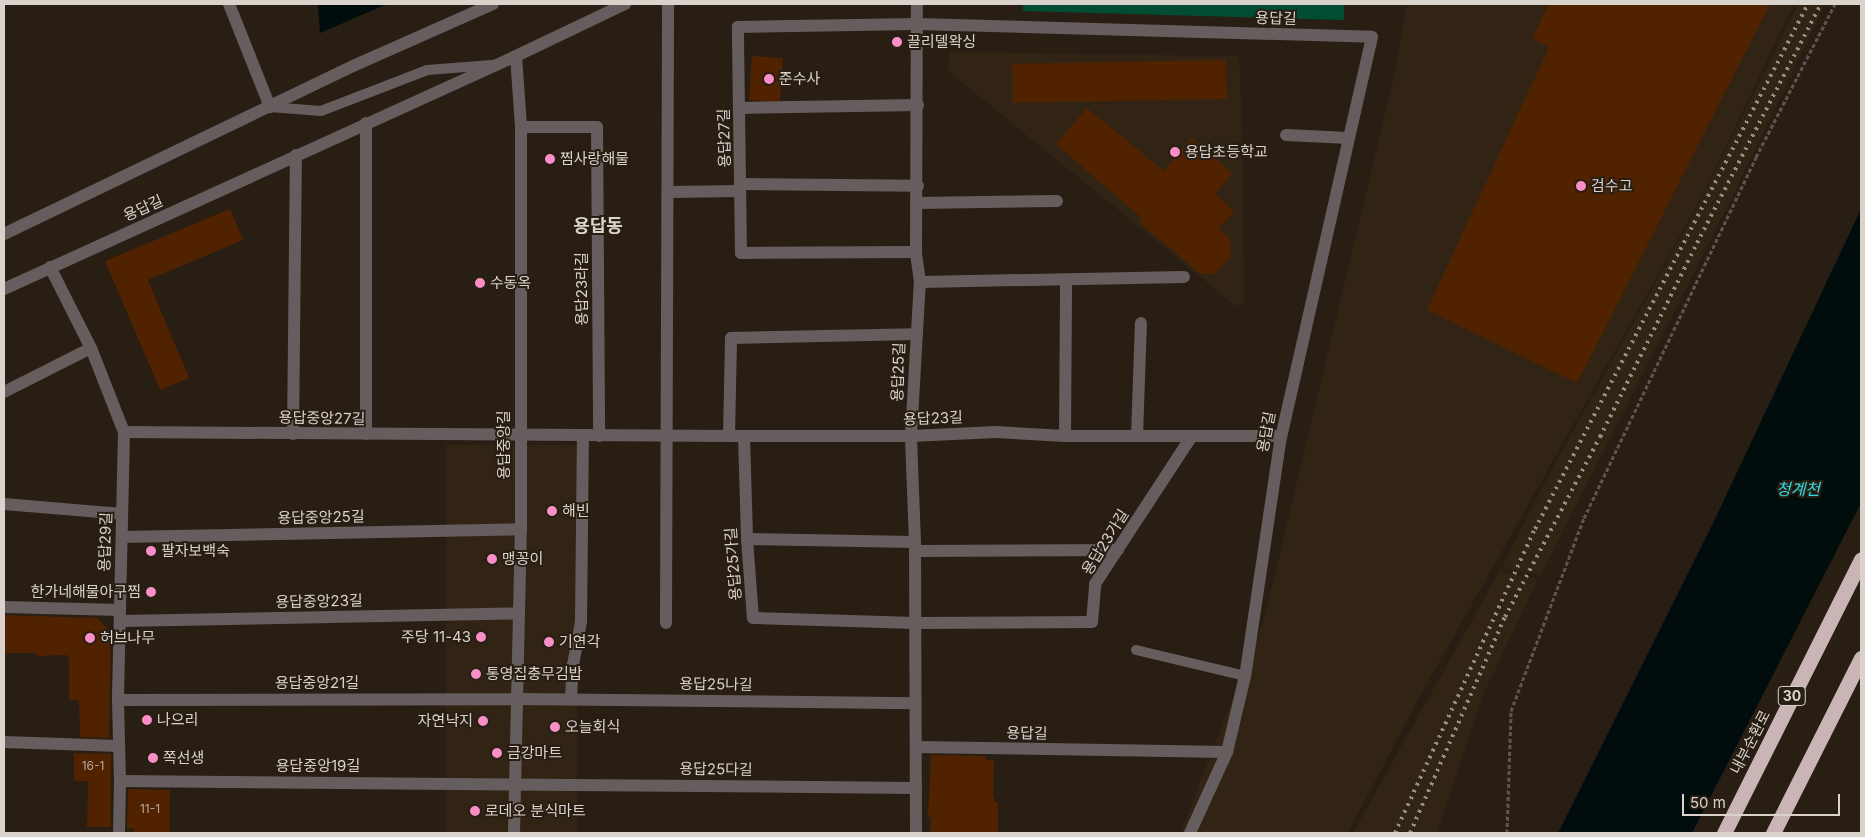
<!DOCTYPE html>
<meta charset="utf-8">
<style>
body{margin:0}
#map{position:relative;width:1865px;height:837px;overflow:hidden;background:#281e14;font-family:Inter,"Noto Sans KR",sans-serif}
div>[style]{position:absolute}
.built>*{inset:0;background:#322415;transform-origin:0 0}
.green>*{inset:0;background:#014d33}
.water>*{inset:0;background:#010c0d}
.building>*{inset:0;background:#502200;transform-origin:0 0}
.path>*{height:3px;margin-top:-1.5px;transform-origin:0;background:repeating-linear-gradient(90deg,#5e554c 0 4px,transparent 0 6.5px)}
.lane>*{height:10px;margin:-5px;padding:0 5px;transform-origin:5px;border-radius:5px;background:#665e5e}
.street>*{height:12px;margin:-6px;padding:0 6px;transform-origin:6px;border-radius:6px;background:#665e5e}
.highway>*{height:15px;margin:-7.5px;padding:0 7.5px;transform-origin:7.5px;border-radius:7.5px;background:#c9b5b5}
.rail>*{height:4px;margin-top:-2px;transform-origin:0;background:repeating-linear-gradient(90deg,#978f87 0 2.5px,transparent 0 7.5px)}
.dots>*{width:14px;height:14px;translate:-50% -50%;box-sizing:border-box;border:2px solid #281e14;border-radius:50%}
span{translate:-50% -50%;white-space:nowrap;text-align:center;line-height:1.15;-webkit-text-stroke:4px #281e14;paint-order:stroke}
.number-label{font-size:12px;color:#b8a799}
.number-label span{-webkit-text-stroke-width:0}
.shield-label span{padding:1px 4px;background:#281e14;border:1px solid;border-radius:4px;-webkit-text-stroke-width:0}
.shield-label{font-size:14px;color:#dad3cc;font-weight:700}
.street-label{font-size:15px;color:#dad3cc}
.poi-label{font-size:15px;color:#dad3cc}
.left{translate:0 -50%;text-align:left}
.right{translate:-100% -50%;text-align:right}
.water-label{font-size:16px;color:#2ddde3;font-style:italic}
.quarter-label{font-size:18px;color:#dad3cc;font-weight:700}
.frame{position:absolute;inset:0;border:5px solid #dad3cc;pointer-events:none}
.scale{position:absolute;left:1682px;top:794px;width:158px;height:22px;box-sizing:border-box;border:2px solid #dad3cc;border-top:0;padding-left:6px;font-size:15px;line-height:18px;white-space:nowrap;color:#dad3cc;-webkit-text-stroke:4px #281e14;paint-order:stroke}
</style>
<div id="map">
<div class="built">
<i style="clip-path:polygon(1407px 4px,1794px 4px,1701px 198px,1415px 705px,1348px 833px,1180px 833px,1264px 620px,1395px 72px)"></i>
<i style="clip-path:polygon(1798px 4px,1825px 4px,1732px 197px,1541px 575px,1502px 567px,1551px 471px,1695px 212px)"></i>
<i style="clip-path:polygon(950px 52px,1239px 56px,1242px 127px,1244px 304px,1237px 307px,947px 70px)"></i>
<i style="left:577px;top:445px;width:388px;height:131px;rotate:90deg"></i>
<i style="clip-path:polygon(1499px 572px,1538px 579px,1484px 693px,1437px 833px,1353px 833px)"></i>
</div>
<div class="green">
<i style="clip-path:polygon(1023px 4px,1344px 4px,1344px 20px,1023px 11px)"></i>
</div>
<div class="water">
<i style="clip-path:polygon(318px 4px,387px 4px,320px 33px)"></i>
<i style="clip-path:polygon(1861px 209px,1861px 503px,1692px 833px,1558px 833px,1715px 519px)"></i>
</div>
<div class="building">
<i style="clip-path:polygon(1549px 4px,1770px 4px,1577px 383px,1427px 310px,1549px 47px,1532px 39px)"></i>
<i style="left:752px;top:56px;width:31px;height:44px;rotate:4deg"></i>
<i style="left:1226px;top:60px;width:39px;height:214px;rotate:89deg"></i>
<i style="clip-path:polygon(1087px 108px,1164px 171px,1192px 138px,1232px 173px,1216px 194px,1234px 212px,1218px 229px,1230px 239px,1231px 256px,1216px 273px,1201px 274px,1139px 222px,1142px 218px,1056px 144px)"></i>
<i style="clip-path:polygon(230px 209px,243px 240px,148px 280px,189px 378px,160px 390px,105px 261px)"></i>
<i style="clip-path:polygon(4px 615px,97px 618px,111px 632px,109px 738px,80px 737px,79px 700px,69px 700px,69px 658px,67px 655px,36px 656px,36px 653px,4px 653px)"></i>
<i style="clip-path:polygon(74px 753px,111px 754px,111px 827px,87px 827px,88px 781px,74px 781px)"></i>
<i style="clip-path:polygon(931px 755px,986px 756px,986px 760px,994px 760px,993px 793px,995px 802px,998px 802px,998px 833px,930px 833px,931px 817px,928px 817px)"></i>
<i style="clip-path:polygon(128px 789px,170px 790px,169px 833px,134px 833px,134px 829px,127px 828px)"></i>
</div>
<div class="path">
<i style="left:1507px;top:833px;width:122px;rotate:-88.1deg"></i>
<i style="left:1511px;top:711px;width:206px;rotate:-69.3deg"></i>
<i style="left:1584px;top:518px;width:400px;rotate:-64.5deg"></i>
<i style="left:1756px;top:157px;width:172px;rotate:-62.7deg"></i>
</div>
<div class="lane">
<i style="left:270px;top:107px;width:51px;rotate:4.5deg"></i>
<i style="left:321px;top:111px;width:114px;rotate:-21.1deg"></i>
<i style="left:427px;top:70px;width:65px;rotate:-4.4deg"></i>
<i style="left:1136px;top:650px;width:112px;rotate:13.4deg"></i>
</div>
<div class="street">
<i style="left:229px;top:4px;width:111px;rotate:68.3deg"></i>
<i style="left:739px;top:108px;width:179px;rotate:-1deg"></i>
<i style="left:521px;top:127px;width:76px"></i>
<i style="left:597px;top:127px;width:309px;rotate:89.6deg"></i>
<i style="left:1286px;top:135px;width:63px;rotate:2.7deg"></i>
<i style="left:740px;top:184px;width:178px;rotate:0.6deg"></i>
<i style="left:668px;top:192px;width:72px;rotate:-0.8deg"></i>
<i style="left:917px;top:203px;width:140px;rotate:-0.8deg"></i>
<i style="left:4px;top:234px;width:387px;rotate:-25.7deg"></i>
<i style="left:353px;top:66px;width:153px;rotate:-23.9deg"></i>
<i style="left:916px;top:252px;width:175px;rotate:179.7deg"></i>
<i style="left:741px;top:253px;width:226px;rotate:-90.8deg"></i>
<i style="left:738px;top:27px;width:179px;rotate:-1deg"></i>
<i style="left:917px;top:24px;width:455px;rotate:1.6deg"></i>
<i style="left:1372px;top:37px;width:409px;rotate:102.8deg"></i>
<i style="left:1281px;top:436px;width:243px;rotate:98.5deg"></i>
<i style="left:1245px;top:676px;width:78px;rotate:103.3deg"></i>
<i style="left:1227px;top:752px;width:89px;rotate:114.6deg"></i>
<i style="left:50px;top:267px;width:91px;rotate:63.2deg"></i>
<i style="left:91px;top:348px;width:90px;rotate:68.6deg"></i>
<i style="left:124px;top:432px;width:268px;rotate:91.3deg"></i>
<i style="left:118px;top:700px;width:81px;rotate:88.6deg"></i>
<i style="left:120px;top:781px;width:52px;rotate:91.1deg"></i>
<i style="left:920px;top:282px;width:264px;rotate:-1.1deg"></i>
<i style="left:4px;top:289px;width:563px;rotate:-24.47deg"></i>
<i style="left:516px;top:56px;width:121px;rotate:-25.5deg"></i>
<i style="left:4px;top:392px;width:97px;rotate:-26.8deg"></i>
<i style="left:124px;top:432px;width:605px;rotate:0.38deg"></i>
<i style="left:729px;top:436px;width:182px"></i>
<i style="left:911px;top:436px;width:85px;rotate:-2.7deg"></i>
<i style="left:996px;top:432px;width:69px;rotate:3.3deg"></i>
<i style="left:1065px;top:436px;width:216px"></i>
<i style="left:293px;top:434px;width:279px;rotate:-89.4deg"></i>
<i style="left:366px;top:434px;width:311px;rotate:-90deg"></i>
<i style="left:729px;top:436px;width:98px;rotate:-88.8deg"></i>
<i style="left:731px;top:338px;width:185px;rotate:-1.2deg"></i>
<i style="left:744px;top:436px;width:103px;rotate:88.3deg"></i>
<i style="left:747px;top:539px;width:79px;rotate:85.7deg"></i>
<i style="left:753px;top:618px;width:162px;rotate:1.8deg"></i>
<i style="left:915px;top:623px;width:177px;rotate:-0.3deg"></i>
<i style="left:1092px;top:622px;width:38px;rotate:-85deg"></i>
<i style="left:1095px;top:584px;width:177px;rotate:-56.8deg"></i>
<i style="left:1065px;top:436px;width:156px;rotate:-89.6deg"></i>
<i style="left:1137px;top:436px;width:113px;rotate:-88deg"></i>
<i style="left:4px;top:504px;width:118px;rotate:4.8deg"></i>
<i style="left:122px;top:537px;width:399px;rotate:-1.1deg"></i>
<i style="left:747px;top:539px;width:168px;rotate:1deg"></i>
<i style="left:915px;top:551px;width:203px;rotate:-0.3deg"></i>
<i style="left:4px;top:607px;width:116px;rotate:1.5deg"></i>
<i style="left:120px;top:621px;width:399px;rotate:-1.1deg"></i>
<i style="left:666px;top:623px;width:619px;rotate:-89.81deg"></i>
<i style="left:571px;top:699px;width:34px;rotate:-87deg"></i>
<i style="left:573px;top:665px;width:44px;rotate:-79.5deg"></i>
<i style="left:581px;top:622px;width:186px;rotate:-89.4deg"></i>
<i style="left:118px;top:700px;width:399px;rotate:-0.1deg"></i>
<i style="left:517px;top:699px;width:398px;rotate:0.6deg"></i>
<i style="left:4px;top:742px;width:115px;rotate:2deg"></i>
<i style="left:916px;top:747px;width:311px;rotate:0.9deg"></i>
<i style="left:120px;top:781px;width:796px;rotate:0.5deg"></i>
<i style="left:514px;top:833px;width:304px;rotate:-88.7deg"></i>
<i style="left:521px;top:529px;width:402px;rotate:-90deg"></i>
<i style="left:521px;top:127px;width:71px;rotate:-94deg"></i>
<i style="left:916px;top:833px;width:291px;rotate:-90.2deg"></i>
<i style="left:915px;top:542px;width:106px;rotate:-92.2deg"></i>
<i style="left:911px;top:436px;width:154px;rotate:-86.7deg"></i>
<i style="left:920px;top:282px;width:30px;rotate:-98deg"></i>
<i style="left:916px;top:252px;width:248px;rotate:-89.8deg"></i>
</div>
<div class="highway">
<i style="left:1724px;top:833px;width:306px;rotate:-63.4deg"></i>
<i style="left:1773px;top:833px;width:196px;rotate:-63.3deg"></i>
</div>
<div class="rail">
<i style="left:1395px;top:833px;width:335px;rotate:-65.3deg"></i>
<i style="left:1535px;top:529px;width:592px;rotate:-62.53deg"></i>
<i style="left:1410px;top:833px;width:236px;rotate:-66.3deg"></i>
<i style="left:1505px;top:617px;width:204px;rotate:-62.2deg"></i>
<i style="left:1600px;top:437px;width:217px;rotate:-63.4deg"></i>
<i style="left:1697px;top:243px;width:269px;rotate:-62.6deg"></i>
</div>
<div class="dots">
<i style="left:897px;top:42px;background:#fa8fc8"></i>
<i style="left:769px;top:79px;background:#fa8fc8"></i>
<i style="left:1175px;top:152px;background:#fa8fc8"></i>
<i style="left:550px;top:159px;background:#fa8fc8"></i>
<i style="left:1581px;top:186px;background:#fa8fc8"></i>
<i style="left:480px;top:283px;background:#fa8fc8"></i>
<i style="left:552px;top:511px;background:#fa8fc8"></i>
<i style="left:151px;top:551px;background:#fa8fc8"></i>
<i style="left:492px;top:559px;background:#fa8fc8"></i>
<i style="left:151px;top:592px;background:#fa8fc8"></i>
<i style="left:481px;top:637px;background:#fa8fc8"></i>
<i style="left:90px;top:638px;background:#fa8fc8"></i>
<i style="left:549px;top:642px;background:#fa8fc8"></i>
<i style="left:476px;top:674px;background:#fa8fc8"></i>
<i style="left:147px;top:720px;background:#fa8fc8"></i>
<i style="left:483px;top:721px;background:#fa8fc8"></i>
<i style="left:555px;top:727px;background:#fa8fc8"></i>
<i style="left:497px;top:753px;background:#fa8fc8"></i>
<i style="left:153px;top:758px;background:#fa8fc8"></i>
<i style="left:475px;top:811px;background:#fa8fc8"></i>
</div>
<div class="number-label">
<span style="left:93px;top:766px">16-1</span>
<span style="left:150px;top:809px">11-1</span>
</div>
<div class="shield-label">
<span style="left:1792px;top:696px">30</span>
</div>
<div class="street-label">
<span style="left:1276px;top:18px;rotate:2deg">용답길</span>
<span style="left:724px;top:138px;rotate:-91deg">용답27길</span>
<span style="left:143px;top:208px;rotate:-24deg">용답길</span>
<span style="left:582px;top:289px;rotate:-90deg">용답23라길</span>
<span style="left:898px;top:372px;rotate:-88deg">용답25길</span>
<span style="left:322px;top:418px;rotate:1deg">용답중앙27길</span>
<span style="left:933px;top:418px;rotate:-2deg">용답23길</span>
<span style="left:1266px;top:432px;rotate:-79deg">용답길</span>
<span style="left:504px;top:445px;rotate:-90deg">용답중앙길</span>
<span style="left:321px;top:517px;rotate:-1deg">용답중앙25길</span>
<span style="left:105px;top:542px;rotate:-88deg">용답29길</span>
<span style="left:1105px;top:542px;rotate:-58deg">용답23가길</span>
<span style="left:733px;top:564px;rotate:-94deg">용답25가길</span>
<span style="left:319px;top:601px;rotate:-1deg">용답중앙23길</span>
<span style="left:317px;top:683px">용답중앙21길</span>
<span style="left:716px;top:684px;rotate:1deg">용답25나길</span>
<span style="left:1027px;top:733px;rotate:1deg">용답길</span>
<span style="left:1750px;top:742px;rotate:-63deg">내부순환로</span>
<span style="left:318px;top:766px">용답중앙19길</span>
<span style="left:716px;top:769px;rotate:1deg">용답25다길</span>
</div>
<div class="poi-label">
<span class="left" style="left:907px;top:42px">끌리델왁싱</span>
<span class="left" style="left:779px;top:79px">준수사</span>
<span class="left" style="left:1185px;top:152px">용답초등학교</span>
<span class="left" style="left:560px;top:159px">찜사랑해물</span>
<span class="left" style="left:1591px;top:186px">검수고</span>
<span class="left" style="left:490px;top:283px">수동옥</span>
<span class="left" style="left:562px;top:511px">해빈</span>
<span class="left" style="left:161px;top:551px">팔자보백숙</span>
<span class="left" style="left:502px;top:559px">맹꽁이</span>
<span class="right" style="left:141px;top:592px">한가네해물아구찜</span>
<span class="right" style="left:471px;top:637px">주당 11-43</span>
<span class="left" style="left:100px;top:638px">허브나무</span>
<span class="left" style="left:559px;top:642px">기연각</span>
<span class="left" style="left:486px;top:674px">통영집충무김밥</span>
<span class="left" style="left:157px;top:720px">나으리</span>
<span class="right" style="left:473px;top:721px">자연낙지</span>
<span class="left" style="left:565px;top:727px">오늘회식</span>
<span class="left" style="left:507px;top:753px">금강마트</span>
<span class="left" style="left:163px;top:758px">쪽선생</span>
<span class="left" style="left:485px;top:811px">로데오 분식마트</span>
</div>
<div class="water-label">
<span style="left:1798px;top:489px">청계천</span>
</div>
<div class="quarter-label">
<span style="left:598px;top:226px">용답동</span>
</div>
<div class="frame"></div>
<div class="scale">50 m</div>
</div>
